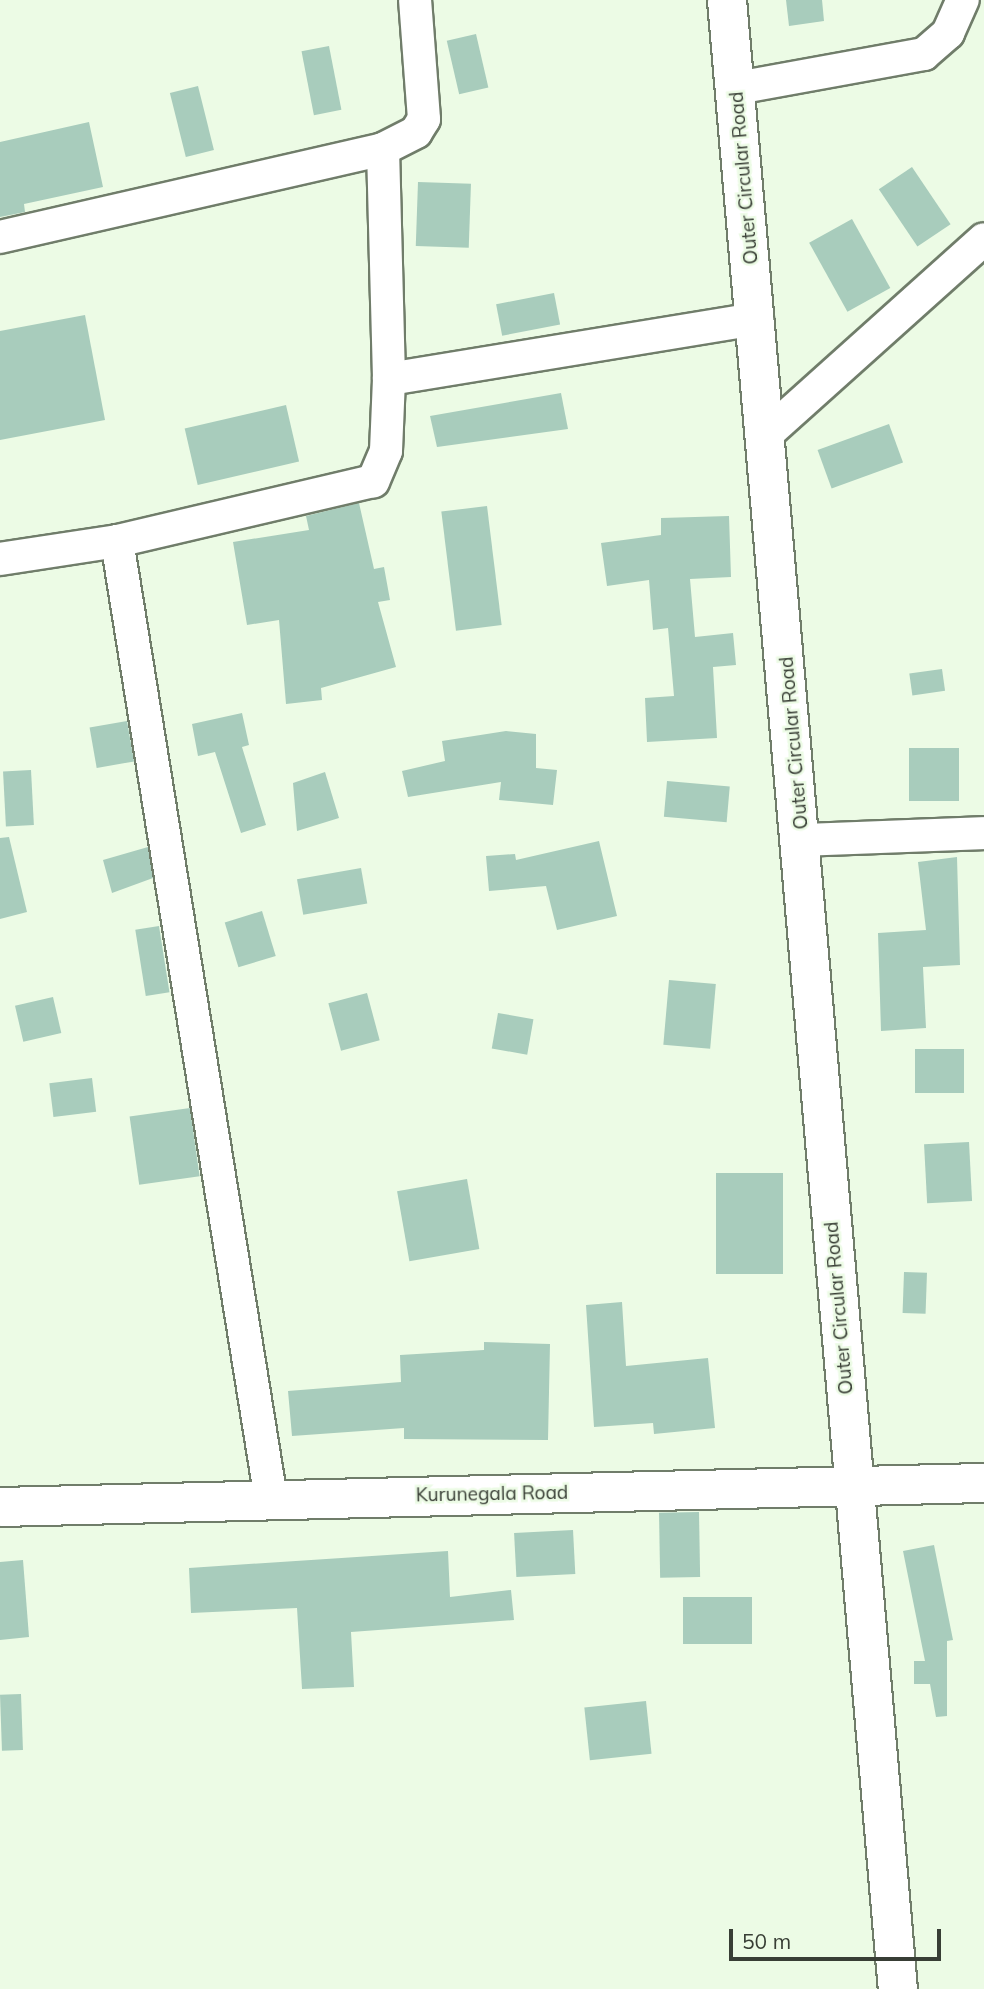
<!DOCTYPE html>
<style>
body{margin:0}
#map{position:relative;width:984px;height:1989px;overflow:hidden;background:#ecfbe5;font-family:Mulish,sans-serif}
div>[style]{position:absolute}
.building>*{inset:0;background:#a8ccbc;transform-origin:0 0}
.roads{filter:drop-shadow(2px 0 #707d6a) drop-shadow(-2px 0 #707d6a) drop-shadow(0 2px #707d6a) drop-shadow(0 -2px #707d6a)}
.minor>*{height:32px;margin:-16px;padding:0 16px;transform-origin:16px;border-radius:16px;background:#fff}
.tertiary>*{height:38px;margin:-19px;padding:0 19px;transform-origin:19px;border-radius:19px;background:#fff}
.trunk>*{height:38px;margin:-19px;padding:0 19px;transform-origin:19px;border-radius:19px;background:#fff}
span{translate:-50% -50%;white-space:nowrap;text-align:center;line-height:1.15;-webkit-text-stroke:5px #ecfbe5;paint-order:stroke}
.street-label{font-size:19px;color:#383e35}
.scale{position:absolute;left:729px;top:1929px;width:212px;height:32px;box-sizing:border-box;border:4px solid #383e35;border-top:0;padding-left:9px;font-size:21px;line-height:24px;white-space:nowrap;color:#383e35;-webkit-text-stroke:5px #ecfbe5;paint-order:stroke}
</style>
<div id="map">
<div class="building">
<i style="clip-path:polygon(786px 0,822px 0,824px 21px,789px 26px)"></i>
<i style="left:476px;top:34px;width:55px;height:30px;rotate:77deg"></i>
<i style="left:329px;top:46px;width:65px;height:28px;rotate:79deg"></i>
<i style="left:198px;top:86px;width:66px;height:29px;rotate:76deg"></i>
<i style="clip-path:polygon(89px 122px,103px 187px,24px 204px,25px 212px,0 217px,0 142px)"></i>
<i style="left:912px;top:167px;width:69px;height:40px;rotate:56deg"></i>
<i style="left:418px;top:182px;width:53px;height:64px;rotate:2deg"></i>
<i style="left:852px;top:219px;width:79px;height:49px;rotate:61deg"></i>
<i style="left:554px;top:293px;width:32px;height:59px;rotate:79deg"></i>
<i style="clip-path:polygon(85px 315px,105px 420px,0 440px,0 331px)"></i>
<i style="clip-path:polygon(561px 393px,568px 429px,437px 447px,430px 416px)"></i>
<i style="left:286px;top:405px;width:58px;height:104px;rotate:77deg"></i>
<i style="left:889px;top:424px;width:41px;height:76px;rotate:70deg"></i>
<i style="clip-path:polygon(359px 503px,374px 569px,384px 567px,390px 600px,378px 602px,396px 667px,321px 688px,322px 700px,286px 704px,279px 620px,247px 625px,233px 542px,309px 530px,306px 516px)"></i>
<i style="left:487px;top:506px;width:120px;height:46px;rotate:83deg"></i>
<i style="clip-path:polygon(729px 516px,731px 577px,690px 579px,695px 637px,733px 633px,736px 665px,713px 667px,717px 738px,647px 742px,645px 698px,674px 696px,668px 628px,653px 630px,649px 580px,607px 586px,601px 543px,661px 535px,661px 518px)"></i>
<i style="left:942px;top:669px;width:22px;height:33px;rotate:82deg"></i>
<i style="clip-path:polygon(242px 713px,249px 745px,242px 747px,266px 825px,241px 833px,215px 752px,198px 756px,192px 724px)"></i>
<i style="left:127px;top:721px;width:41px;height:38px;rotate:80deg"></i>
<i style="clip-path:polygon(506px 731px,536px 734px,536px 768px,557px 770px,553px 805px,499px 800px,501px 782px,408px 797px,402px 771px,445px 761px,442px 741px)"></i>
<i style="left:959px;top:748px;width:53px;height:50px;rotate:90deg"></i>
<i style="left:31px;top:770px;width:55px;height:28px;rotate:87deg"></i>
<i style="clip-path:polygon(325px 772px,339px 818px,297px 831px,293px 783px)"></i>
<i style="left:667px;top:781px;width:63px;height:36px;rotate:5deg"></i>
<i style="clip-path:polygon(9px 837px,27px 912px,0 919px,0 838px)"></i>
<i style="clip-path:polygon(599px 841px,617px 916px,557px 930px,546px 886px,489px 891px,486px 856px,515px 854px,516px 860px)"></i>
<i style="clip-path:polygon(148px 847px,153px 878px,112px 893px,103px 860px)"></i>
<i style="clip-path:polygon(957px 857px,960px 965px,923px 967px,926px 1028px,881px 1031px,878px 933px,926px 930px,918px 862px)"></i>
<i style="left:361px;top:868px;width:36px;height:65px;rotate:80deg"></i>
<i style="left:262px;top:911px;width:47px;height:39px;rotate:73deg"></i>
<i style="left:159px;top:926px;width:67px;height:24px;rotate:81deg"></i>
<i style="left:669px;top:980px;width:47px;height:65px;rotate:5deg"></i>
<i style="left:367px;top:993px;width:49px;height:40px;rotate:75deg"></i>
<i style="left:53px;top:997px;width:37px;height:39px;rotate:77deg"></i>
<i style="left:498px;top:1013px;width:36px;height:36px;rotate:10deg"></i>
<i style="left:915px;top:1049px;width:49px;height:44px"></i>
<i style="left:92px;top:1078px;width:34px;height:43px;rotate:83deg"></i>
<i style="left:190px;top:1108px;width:69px;height:61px;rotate:82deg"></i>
<i style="left:969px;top:1142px;width:59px;height:45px;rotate:87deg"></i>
<i style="left:716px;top:1173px;width:67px;height:101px"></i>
<i style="left:467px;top:1179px;width:71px;height:71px;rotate:80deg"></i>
<i style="left:904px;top:1272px;width:23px;height:41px;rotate:2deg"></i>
<i style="clip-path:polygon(622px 1302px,626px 1366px,708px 1358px,715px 1428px,654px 1434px,653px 1423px,594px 1427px,586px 1305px)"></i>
<i style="clip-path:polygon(484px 1342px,550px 1344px,548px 1440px,404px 1439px,404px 1428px,292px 1436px,288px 1391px,401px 1382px,400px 1355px,484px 1350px)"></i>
<i style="left:699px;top:1512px;width:65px;height:40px;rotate:89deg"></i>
<i style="left:573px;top:1530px;width:44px;height:59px;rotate:87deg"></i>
<i style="clip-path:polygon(934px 1545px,953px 1640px,947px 1641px,947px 1716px,936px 1717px,930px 1684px,914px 1684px,914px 1661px,925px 1661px,903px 1551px)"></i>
<i style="clip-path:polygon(448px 1551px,450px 1597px,511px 1590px,514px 1620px,351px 1632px,354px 1687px,302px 1689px,297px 1608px,191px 1613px,189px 1568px)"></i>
<i style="clip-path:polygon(23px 1560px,29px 1637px,0 1640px,0 1562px)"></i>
<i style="left:683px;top:1597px;width:69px;height:47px"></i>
<i style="left:21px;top:1694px;width:56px;height:21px;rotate:88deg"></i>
<i style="left:646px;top:1701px;width:53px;height:62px;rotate:84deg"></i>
</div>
<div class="roads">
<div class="minor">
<i style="left:737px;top:88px;width:190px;rotate:-10.3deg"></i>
<i style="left:924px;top:54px;width:32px;rotate:-41deg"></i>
<i style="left:948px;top:33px;width:36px;rotate:-66deg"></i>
<i style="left:383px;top:149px;width:37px;rotate:-27deg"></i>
<i style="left:416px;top:132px;width:15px;rotate:-58deg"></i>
<i style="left:424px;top:119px;width:119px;rotate:-94.3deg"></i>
<i style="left:0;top:237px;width:393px;rotate:-12.9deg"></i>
<i style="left:383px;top:149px;width:230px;rotate:88.5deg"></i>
<i style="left:389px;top:379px;width:72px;rotate:92.4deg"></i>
<i style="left:386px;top:451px;width:33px;rotate:113deg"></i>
<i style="left:373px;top:481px;width:263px;rotate:166.8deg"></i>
<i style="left:389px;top:379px;width:373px;rotate:-9.3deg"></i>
<i style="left:768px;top:433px;width:290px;rotate:-41.9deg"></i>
<i style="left:0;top:559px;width:118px;rotate:-8.7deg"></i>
<i style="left:117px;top:541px;width:970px;rotate:80.87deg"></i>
<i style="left:802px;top:840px;width:182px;rotate:-2.2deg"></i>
</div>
<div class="tertiary">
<i style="left:727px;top:0;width:1996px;rotate:85.09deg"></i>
</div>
<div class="trunk">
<i style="left:0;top:1507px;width:984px;rotate:-1.4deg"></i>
</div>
</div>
<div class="street-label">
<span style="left:744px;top:178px;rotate:-95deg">Outer Circular Road</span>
<span style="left:794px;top:743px;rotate:-95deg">Outer Circular Road</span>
<span style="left:839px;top:1308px;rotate:-95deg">Outer Circular Road</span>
<span style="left:492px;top:1494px;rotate:-1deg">Kurunegala Road</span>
</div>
<div class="scale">50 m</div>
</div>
